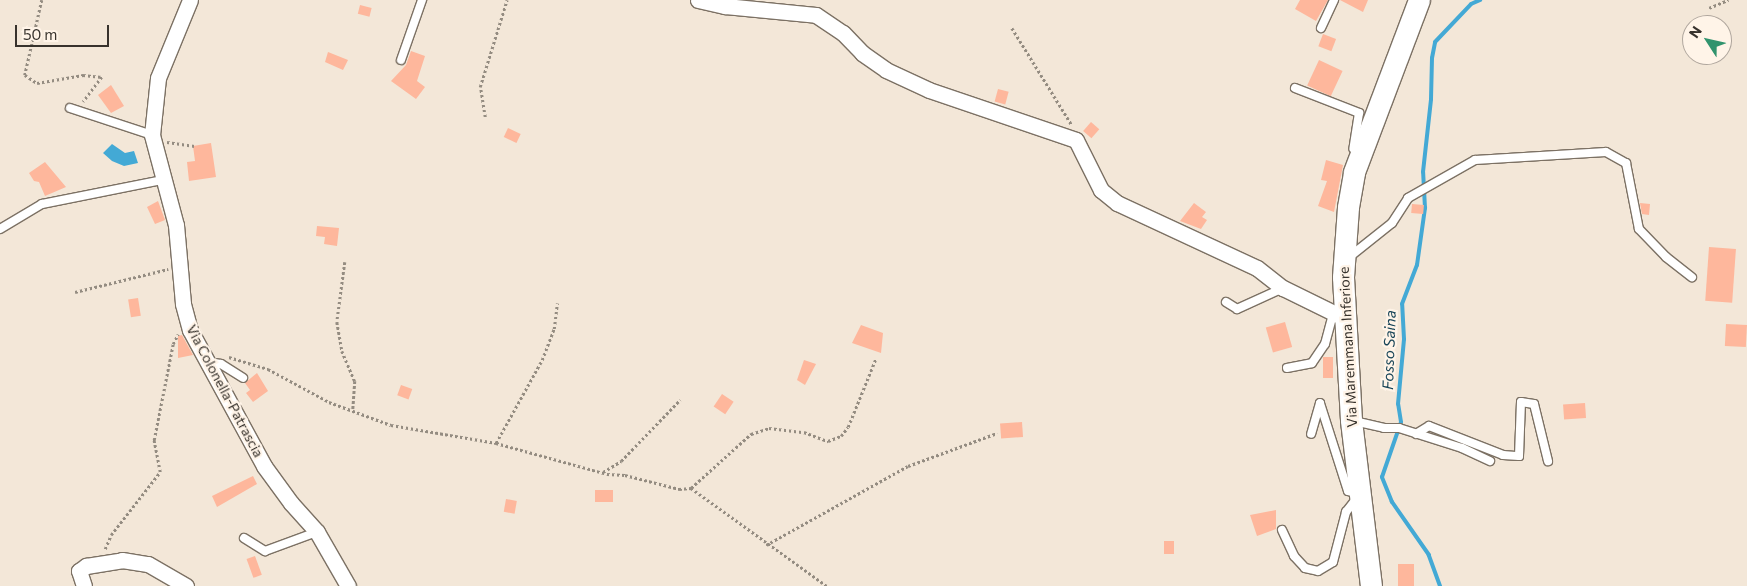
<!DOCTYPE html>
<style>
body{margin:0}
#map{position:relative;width:1747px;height:586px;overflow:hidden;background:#f3e7d8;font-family:Commissioner,sans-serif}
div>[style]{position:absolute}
.water>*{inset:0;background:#43a9d5}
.stream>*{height:4px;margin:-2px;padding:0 2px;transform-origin:2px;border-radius:2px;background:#43a9d5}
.building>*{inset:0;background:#feb79c;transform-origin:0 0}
.path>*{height:2.5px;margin-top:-1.25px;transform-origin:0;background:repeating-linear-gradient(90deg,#948c81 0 2.5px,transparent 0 5px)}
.roads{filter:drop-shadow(1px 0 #7c7164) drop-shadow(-1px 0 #7c7164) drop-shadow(0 1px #7c7164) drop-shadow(0 -1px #7c7164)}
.service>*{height:8px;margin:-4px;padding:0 4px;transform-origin:4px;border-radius:4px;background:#fff}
.minor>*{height:15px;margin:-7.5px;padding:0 7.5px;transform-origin:7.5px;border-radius:7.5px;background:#fff}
.secondary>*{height:21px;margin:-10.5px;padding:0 10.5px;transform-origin:10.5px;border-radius:10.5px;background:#fff}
span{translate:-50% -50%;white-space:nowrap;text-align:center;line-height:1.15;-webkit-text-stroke:4.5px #fff4e8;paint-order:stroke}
.street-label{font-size:14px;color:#37322c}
.water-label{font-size:15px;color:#194558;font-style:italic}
.north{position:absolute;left:1682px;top:15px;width:50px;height:50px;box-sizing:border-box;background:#fff4e8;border:1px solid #afa69d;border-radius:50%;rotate:305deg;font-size:14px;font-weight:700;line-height:20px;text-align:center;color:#37322c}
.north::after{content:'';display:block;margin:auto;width:18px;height:22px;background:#31936d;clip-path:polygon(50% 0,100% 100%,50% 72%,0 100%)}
.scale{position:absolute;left:15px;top:25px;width:94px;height:22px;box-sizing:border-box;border:2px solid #37322c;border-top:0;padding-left:6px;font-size:15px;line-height:18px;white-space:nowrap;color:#37322c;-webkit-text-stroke:4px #fff4e8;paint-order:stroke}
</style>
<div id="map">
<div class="water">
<i style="clip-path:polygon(112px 144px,125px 153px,134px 151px,138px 163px,124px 166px,112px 161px,103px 153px)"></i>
</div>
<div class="stream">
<i style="left:1440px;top:586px;width:33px;rotate:-110deg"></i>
<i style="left:1429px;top:555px;width:65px;rotate:-124.9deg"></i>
<i style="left:1392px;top:502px;width:27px;rotate:-112deg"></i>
<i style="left:1382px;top:477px;width:58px;rotate:-70.9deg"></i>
<i style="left:1401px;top:422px;width:18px;rotate:-99deg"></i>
<i style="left:1398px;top:404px;width:65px;rotate:-84.7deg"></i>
<i style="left:1404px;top:339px;width:35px;rotate:-93deg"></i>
<i style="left:1402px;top:304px;width:42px;rotate:-69deg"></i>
<i style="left:1417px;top:265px;width:58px;rotate:-82deg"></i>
<i style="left:1425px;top:208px;width:36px;rotate:-93deg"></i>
<i style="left:1423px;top:172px;width:73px;rotate:-83.7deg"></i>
<i style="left:1431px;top:99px;width:41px;rotate:-88.6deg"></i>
<i style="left:1432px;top:58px;width:16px;rotate:-79deg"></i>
<i style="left:1435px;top:42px;width:52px;rotate:-46.5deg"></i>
<i style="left:1471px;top:4px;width:10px;rotate:-24deg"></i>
</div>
<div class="building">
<i style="clip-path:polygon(1300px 0,1328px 0,1316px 21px,1295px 9px)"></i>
<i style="clip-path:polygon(1340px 0,1368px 0,1363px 12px)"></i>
<i style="left:360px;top:5px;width:12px;height:9px;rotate:14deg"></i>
<i style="left:1323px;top:34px;width:14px;height:13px;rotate:21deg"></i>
<i style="clip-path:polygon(411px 51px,425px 56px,417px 81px,425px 87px,416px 99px,391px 81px,406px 65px)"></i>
<i style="clip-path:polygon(328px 52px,348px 60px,343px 70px,325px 62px)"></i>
<i style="left:1319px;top:60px;width:26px;height:28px;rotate:25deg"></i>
<i style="clip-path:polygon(111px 85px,124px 106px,111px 113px,98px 95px)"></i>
<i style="left:998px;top:89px;width:11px;height:13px;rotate:15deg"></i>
<i style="left:1091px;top:122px;width:11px;height:12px;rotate:41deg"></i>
<i style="left:508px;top:128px;width:14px;height:10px;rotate:25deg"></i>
<i style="clip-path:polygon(211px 143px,216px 177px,189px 181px,187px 162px,195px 161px,193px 146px)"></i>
<i style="clip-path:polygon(1326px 160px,1343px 165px,1334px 212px,1318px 206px,1327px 181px,1321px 180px)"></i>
<i style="clip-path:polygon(45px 162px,66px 187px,45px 196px,39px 182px,34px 181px,29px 173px)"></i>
<i style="clip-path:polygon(158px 201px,165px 220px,155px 224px,147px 207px)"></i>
<i style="clip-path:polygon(1194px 203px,1206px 212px,1202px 217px,1207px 220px,1201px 229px,1180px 221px)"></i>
<i style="clip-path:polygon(1640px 203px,1650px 204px,1649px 215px,1642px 214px)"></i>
<i style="left:1412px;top:204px;width:12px;height:9px;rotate:5deg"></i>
<i style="clip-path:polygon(317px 226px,339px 228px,337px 246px,324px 244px,325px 237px,316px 236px)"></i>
<i style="left:1709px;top:247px;width:27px;height:54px;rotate:4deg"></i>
<i style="left:138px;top:298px;width:18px;height:10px;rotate:81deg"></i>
<i style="left:1285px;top:322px;width:26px;height:20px;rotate:74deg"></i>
<i style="left:1726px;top:324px;width:21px;height:22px;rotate:3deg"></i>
<i style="clip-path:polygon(861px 325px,883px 333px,881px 353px,852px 343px)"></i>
<i style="clip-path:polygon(182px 335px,193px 355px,178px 358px,178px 336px)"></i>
<i style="left:1323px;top:357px;width:10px;height:21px"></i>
<i style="clip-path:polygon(804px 360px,816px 364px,805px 385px,797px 380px)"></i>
<i style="clip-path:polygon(257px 373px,268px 391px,253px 402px,246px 393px,250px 390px,245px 383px)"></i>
<i style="left:401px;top:385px;width:12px;height:11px;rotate:20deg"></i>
<i style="left:722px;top:394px;width:14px;height:15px;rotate:34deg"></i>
<i style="left:1585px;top:403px;width:15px;height:22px;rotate:86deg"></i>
<i style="left:1022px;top:422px;width:15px;height:22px;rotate:86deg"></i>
<i style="clip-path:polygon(253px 476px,257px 484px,217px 507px,212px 496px)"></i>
<i style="left:595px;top:490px;width:18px;height:12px"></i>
<i style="left:506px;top:499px;width:11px;height:13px;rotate:10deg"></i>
<i style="clip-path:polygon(1276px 510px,1276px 529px,1257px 536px,1250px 515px)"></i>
<i style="left:1164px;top:541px;width:10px;height:13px"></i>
<i style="left:255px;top:556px;width:20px;height:9px;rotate:70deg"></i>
<i style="left:1398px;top:564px;width:16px;height:22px"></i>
</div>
<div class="path">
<i style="left:42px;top:0;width:77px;rotate:102.8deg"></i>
<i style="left:25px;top:75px;width:14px;rotate:34deg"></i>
<i style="left:37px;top:83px;width:47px;rotate:-9.9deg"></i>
<i style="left:83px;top:75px;width:19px;rotate:6deg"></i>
<i style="left:102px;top:77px;width:31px;rotate:127deg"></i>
<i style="left:1709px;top:8px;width:21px;rotate:-23deg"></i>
<i style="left:1012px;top:28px;width:114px;rotate:58.3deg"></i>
<i style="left:485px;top:117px;width:30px;rotate:-99deg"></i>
<i style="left:480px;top:87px;width:91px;rotate:-72.8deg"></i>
<i style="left:167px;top:142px;width:28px;rotate:8deg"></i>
<i style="left:345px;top:262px;width:61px;rotate:97.6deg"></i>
<i style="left:337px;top:322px;width:29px;rotate:80deg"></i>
<i style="left:342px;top:351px;width:33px;rotate:67deg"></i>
<i style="left:355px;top:381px;width:30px;rotate:94deg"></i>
<i style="left:75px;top:292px;width:96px;rotate:-13.9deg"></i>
<i style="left:229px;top:357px;width:41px;rotate:17.1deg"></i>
<i style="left:268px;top:369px;width:69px;rotate:28.4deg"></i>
<i style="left:329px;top:402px;width:66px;rotate:20.4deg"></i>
<i style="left:391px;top:425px;width:107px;rotate:9.7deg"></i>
<i style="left:496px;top:443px;width:115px;rotate:15.6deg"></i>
<i style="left:607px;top:474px;width:18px;rotate:3deg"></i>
<i style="left:625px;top:475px;width:56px;rotate:14.5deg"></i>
<i style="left:679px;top:489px;width:12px;rotate:-5deg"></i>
<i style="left:691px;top:488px;width:81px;rotate:-42deg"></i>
<i style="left:751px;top:434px;width:19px;rotate:-18deg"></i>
<i style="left:769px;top:428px;width:35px;rotate:7deg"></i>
<i style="left:804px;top:432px;width:26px;rotate:21deg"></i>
<i style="left:828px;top:441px;width:14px;rotate:-21deg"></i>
<i style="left:841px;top:436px;width:11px;rotate:-52deg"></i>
<i style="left:848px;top:427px;width:74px;rotate:-67.9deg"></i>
<i style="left:496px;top:443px;width:95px;rotate:-61deg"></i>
<i style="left:542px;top:360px;width:33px;rotate:-69deg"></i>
<i style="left:554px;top:329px;width:26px;rotate:-83deg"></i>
<i style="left:603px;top:472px;width:21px;rotate:-31deg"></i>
<i style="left:621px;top:461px;width:85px;rotate:-46deg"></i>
<i style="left:691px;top:488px;width:168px;rotate:35.8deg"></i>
<i style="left:766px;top:545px;width:162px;rotate:-29.1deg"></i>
<i style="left:908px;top:466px;width:95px;rotate:-20.3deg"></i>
<i style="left:105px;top:549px;width:15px;rotate:-67deg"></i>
<i style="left:111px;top:535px;width:80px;rotate:-52.1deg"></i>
<i style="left:160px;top:472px;width:33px;rotate:-101deg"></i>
<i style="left:154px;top:440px;width:98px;rotate:-78.8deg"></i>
<i style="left:173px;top:344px;width:11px;rotate:-63deg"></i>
</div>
<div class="roads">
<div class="service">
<i style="left:1321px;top:28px;width:31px;rotate:-65deg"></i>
<i style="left:401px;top:60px;width:64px;rotate:-70.7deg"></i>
<i style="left:1295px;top:88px;width:69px;rotate:21.3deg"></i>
<i style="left:1359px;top:113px;width:36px;rotate:99deg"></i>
<i style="left:70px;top:108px;width:86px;rotate:18.2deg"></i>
<i style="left:0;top:229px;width:49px;rotate:-30.8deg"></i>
<i style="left:42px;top:204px;width:122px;rotate:-11.3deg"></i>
<i style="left:1348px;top:258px;width:56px;rotate:-38.5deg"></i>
<i style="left:1392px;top:223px;width:30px;rotate:-57deg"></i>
<i style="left:1408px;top:198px;width:77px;rotate:-29.6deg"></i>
<i style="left:1475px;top:160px;width:131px;rotate:-3.5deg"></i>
<i style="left:1606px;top:152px;width:23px;rotate:29deg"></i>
<i style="left:1626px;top:163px;width:67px;rotate:78.9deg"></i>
<i style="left:1639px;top:229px;width:39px;rotate:46deg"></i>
<i style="left:1666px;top:257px;width:33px;rotate:38deg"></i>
<i style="left:1226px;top:302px;width:13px;rotate:32deg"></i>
<i style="left:1237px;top:309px;width:51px;rotate:-24.5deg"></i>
<i style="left:208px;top:362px;width:13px;rotate:9deg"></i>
<i style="left:221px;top:364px;width:26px;rotate:32deg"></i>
<i style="left:1287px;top:368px;width:25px;rotate:-11deg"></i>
<i style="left:1312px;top:363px;width:23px;rotate:-56deg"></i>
<i style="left:1325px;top:344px;width:31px;rotate:-75deg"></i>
<i style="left:1354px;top:421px;width:31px;rotate:13deg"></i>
<i style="left:1384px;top:428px;width:15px"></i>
<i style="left:1399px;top:428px;width:66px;rotate:17.6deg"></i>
<i style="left:1462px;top:448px;width:31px;rotate:25deg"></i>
<i style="left:1416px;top:434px;width:15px;rotate:-32deg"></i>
<i style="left:1429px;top:426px;width:79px;rotate:21.4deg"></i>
<i style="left:1503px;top:455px;width:16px;rotate:4deg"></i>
<i style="left:1519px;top:456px;width:54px;rotate:-87.9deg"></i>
<i style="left:1521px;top:402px;width:13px;rotate:9deg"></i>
<i style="left:1534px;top:404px;width:59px;rotate:76.2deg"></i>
<i style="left:1282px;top:530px;width:29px;rotate:65deg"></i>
<i style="left:1294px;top:556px;width:16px;rotate:47deg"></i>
<i style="left:1305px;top:568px;width:13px;rotate:13deg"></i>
<i style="left:1318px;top:571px;width:17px;rotate:-31deg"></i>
<i style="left:1333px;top:562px;width:52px;rotate:-75.4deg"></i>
<i style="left:1346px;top:512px;width:23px;rotate:-52deg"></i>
<i style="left:1360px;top:494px;width:12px;rotate:-166deg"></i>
<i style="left:1348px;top:491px;width:92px;rotate:-107.7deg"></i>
<i style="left:1320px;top:403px;width:32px;rotate:106deg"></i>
<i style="left:244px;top:538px;width:25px;rotate:32deg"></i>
<i style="left:265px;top:551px;width:55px;rotate:-20.1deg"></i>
</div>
<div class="minor">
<i style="left:190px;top:0;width:84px;rotate:112.3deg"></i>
<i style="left:158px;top:78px;width:57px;rotate:96deg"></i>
<i style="left:152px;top:135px;width:93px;rotate:75.1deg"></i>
<i style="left:176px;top:225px;width:79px;rotate:84.9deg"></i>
<i style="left:183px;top:304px;width:27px;rotate:75deg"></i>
<i style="left:190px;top:330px;width:155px;rotate:61.4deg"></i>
<i style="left:264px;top:466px;width:46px;rotate:53.9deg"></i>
<i style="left:291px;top:503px;width:39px;rotate:48deg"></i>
<i style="left:317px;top:532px;width:62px;rotate:60.1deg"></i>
<i style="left:698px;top:0;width:28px;rotate:13deg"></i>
<i style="left:725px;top:6px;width:91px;rotate:5.6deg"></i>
<i style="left:816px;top:15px;width:32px;rotate:34deg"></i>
<i style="left:843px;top:33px;width:28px;rotate:46deg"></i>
<i style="left:862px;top:53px;width:29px;rotate:35deg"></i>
<i style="left:886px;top:70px;width:47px;rotate:24.9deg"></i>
<i style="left:929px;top:90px;width:155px;rotate:18.8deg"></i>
<i style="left:1076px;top:140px;width:56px;rotate:63.4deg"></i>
<i style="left:1101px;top:190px;width:21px;rotate:39deg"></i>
<i style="left:1117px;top:203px;width:154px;rotate:24.9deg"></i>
<i style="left:1257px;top:268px;width:33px;rotate:38deg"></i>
<i style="left:1283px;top:288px;width:68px;rotate:26.2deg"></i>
<i style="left:84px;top:586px;width:16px;rotate:-108deg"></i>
<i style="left:79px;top:571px;width:9px;rotate:-36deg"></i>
<i style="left:86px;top:566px;width:36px;rotate:-9deg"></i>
<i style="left:122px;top:560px;width:26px;rotate:9deg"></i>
<i style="left:148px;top:564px;width:44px;rotate:30.1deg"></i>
</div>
<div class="secondary">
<i style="left:1371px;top:586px;width:167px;rotate:-96.9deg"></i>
<i style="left:1351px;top:420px;width:143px;rotate:-93.2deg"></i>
<i style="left:1343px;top:277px;width:70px;rotate:-85.9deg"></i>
<i style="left:1348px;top:207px;width:36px;rotate:-80deg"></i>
<i style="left:1354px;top:172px;width:184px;rotate:-69.3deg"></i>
</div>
</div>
<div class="street-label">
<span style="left:1348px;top:347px;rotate:-93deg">Via Maremmana Inferiore</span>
<span style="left:225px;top:391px;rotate:62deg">Via Colonella-Patrascia</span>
</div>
<div class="water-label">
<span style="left:1389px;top:350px;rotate:-88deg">Fosso Saina</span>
</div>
<div class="north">N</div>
<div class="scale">50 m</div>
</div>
